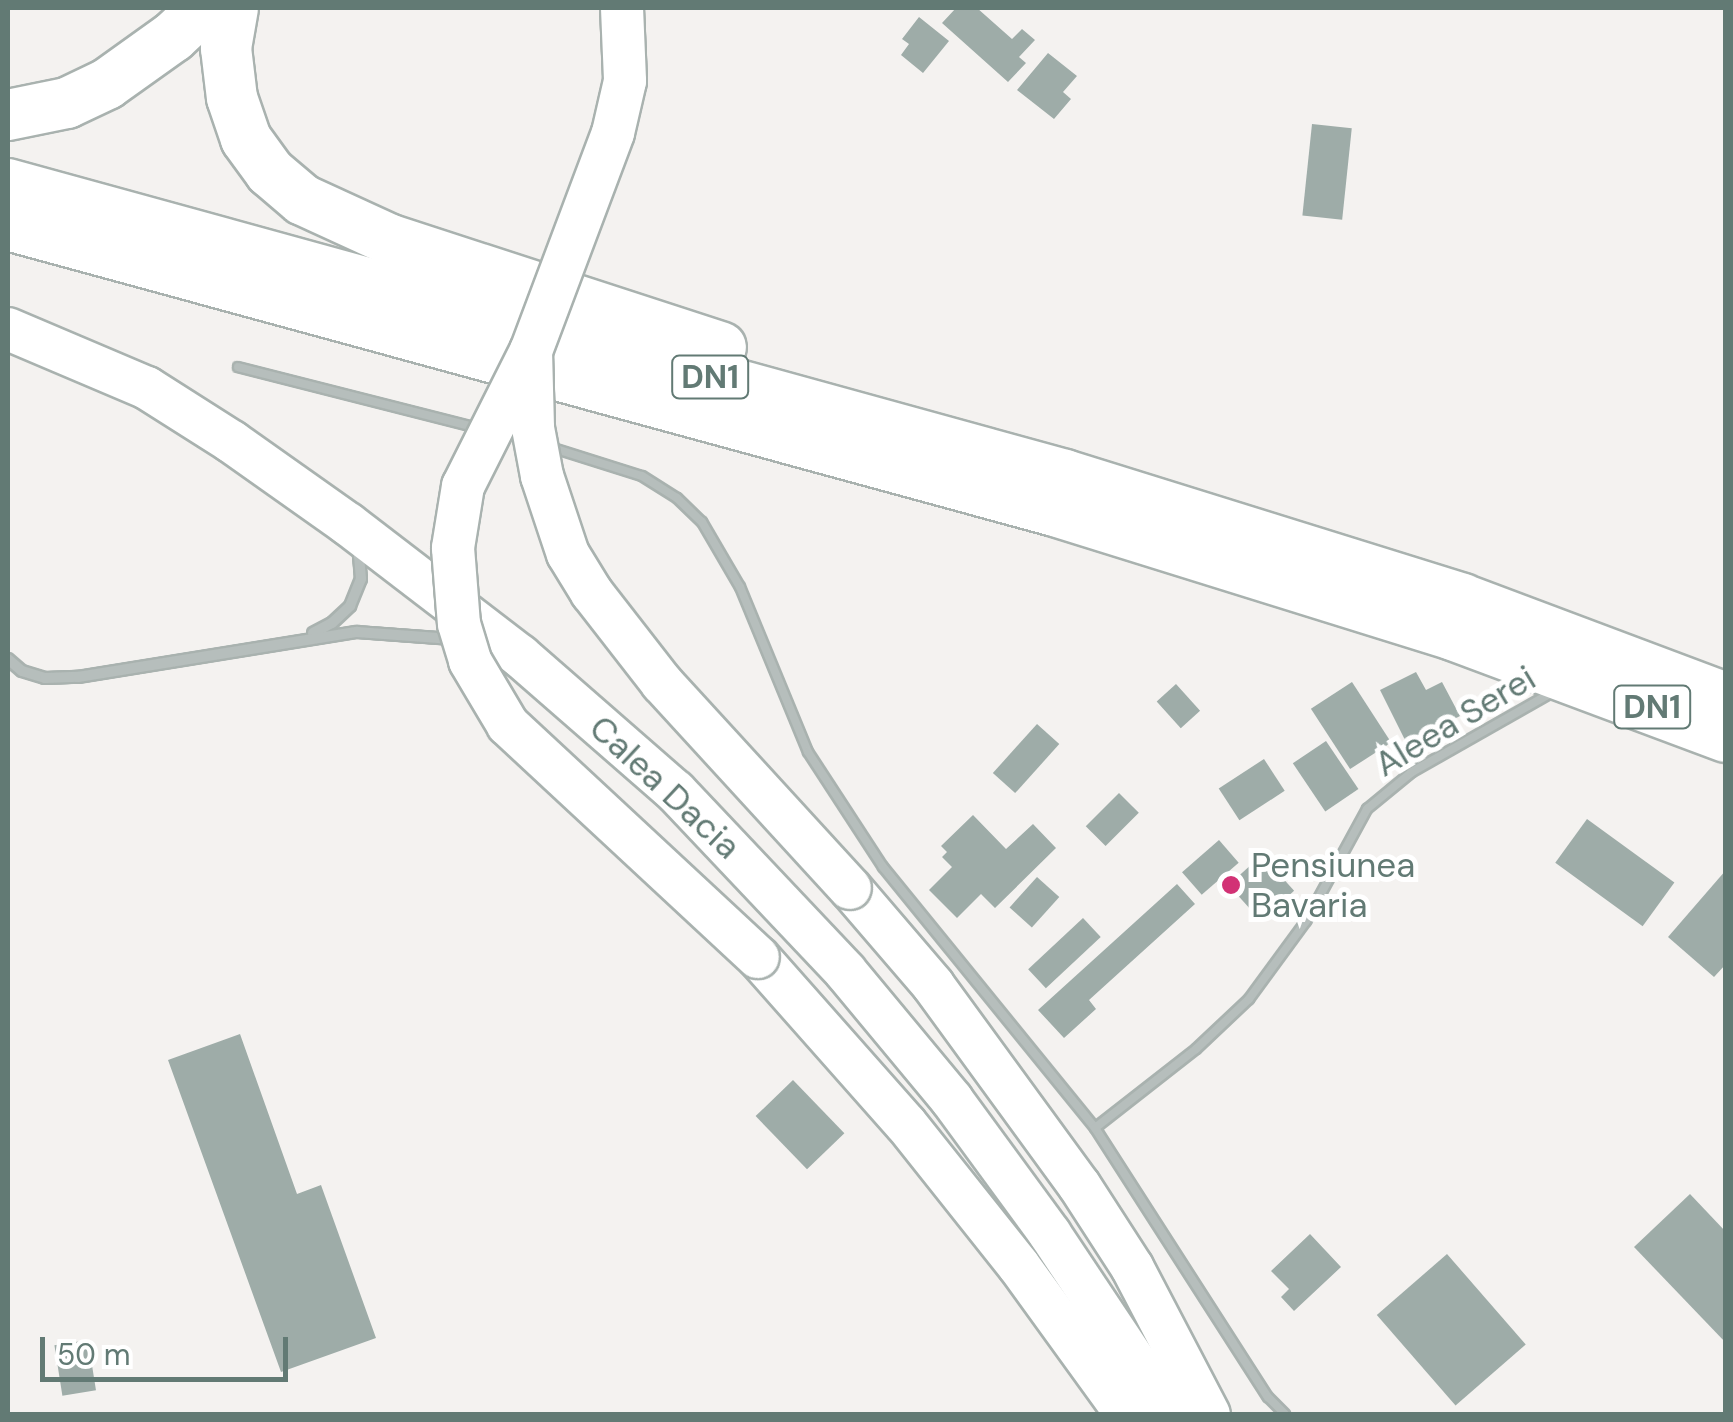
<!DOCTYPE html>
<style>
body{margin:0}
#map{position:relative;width:1733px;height:1422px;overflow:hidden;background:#f4f2f0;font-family:"DM Sans",sans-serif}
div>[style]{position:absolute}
.building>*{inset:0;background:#9eaca8;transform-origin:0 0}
.roads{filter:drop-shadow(2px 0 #a9b2af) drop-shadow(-2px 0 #a9b2af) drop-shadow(0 2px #a9b2af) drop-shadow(0 -2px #a9b2af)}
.lane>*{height:8px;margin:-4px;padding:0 4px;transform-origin:4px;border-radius:4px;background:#b6bebc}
.street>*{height:10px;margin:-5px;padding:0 5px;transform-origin:5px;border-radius:5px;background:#b6bebc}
.primary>*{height:42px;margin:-21px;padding:0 21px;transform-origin:21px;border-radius:21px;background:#fff}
.highway>*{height:50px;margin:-25px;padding:0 25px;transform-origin:25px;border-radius:25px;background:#fff}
.bridges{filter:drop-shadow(2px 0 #a9b2af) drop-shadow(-2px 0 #a9b2af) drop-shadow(0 2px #a9b2af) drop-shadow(0 -2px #a9b2af)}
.primary-bridge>*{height:42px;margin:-21px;padding:0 21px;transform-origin:21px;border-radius:21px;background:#fff}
.dots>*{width:28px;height:28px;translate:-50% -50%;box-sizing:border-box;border:5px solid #fff;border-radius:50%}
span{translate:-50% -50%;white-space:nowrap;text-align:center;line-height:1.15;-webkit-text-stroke:10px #fff;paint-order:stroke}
.shield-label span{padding:2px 8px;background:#fff;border:2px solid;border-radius:8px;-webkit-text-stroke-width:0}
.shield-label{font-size:32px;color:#627a74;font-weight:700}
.street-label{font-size:35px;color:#627a74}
.poi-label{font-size:35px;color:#627a74}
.left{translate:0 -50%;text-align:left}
.frame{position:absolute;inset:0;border:10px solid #627a74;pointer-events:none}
.scale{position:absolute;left:40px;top:1337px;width:248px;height:45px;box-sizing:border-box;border:5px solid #627a74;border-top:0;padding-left:12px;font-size:30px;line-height:35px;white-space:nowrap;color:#627a74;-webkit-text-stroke:8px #fff;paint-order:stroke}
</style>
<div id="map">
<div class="building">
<i style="clip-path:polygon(956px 8px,977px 8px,1012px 39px,1022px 29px,1035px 40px,1019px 57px,1026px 63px,1008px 82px,942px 23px)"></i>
<i style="clip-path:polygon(919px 17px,949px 41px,923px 73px,901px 55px,909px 44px,902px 39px)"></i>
<i style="clip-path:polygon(1048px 53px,1077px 76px,1063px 92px,1071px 99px,1054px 119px,1017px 90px)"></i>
<i style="left:1312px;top:124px;width:40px;height:92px;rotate:6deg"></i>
<i style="clip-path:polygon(1416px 672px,1426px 690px,1442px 682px,1460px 716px,1407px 744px,1380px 690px)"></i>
<i style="left:1352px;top:682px;width:72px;height:49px;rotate:57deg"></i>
<i style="left:1176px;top:684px;width:36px;height:26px;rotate:48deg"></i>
<i style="left:1037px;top:724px;width:30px;height:66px;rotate:42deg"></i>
<i style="left:1326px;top:741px;width:58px;height:40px;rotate:56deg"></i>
<i style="left:1264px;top:759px;width:38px;height:54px;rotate:57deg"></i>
<i style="left:1119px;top:793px;width:28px;height:47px;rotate:45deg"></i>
<i style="clip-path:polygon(973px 815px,1006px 849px,1033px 824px,1056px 848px,995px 908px,981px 894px,957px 918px,929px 890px,952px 867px,942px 857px,947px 852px,941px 846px)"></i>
<i style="left:1587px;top:819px;width:108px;height:54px;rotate:36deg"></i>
<i style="left:1219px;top:840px;width:30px;height:49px;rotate:49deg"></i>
<i style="left:1262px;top:855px;width:48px;height:45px;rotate:48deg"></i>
<i style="clip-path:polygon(1726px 870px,1726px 964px,1714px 977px,1668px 937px)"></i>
<i style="left:1037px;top:877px;width:30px;height:41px;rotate:42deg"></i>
<i style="clip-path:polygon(1177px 884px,1195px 904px,1089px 1000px,1096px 1009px,1064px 1038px,1038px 1010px)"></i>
<i style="left:1083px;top:918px;width:26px;height:75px;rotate:47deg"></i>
<i style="clip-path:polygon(240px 1034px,297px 1194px,321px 1185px,376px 1338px,281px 1372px,168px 1060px)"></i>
<i style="left:793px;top:1080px;width:74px;height:52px;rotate:46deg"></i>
<i style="clip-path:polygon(1690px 1194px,1726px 1232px,1726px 1343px,1634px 1247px)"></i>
<i style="clip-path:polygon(1310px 1234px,1341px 1267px,1294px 1311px,1281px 1297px,1289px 1289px,1271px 1271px)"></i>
<i style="left:1447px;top:1254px;width:120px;height:93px;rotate:49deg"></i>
<i style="left:88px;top:1340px;width:51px;height:34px;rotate:81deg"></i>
</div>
<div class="roads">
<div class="lane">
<i style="left:238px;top:367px;width:247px;rotate:14.3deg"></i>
<i style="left:553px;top:448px;width:93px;rotate:17.5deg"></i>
<i style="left:642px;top:476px;width:41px;rotate:32.2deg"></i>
<i style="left:677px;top:498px;width:35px;rotate:44deg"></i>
<i style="left:702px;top:522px;width:75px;rotate:59.7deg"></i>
<i style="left:740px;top:587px;width:178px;rotate:67.6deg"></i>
<i style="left:808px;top:752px;width:137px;rotate:56.9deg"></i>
<i style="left:883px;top:867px;width:336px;rotate:50.9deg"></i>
<i style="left:1095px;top:1128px;width:320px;rotate:57.3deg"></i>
<i style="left:1268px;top:1397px;width:24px;rotate:45deg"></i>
<i style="left:1095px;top:1128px;width:128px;rotate:-38deg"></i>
<i style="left:1196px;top:1049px;width:73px;rotate:-43.3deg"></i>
<i style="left:1249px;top:999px;width:97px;rotate:-53.8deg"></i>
<i style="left:1306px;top:921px;width:128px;rotate:-61.4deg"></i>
<i style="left:1367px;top:809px;width:58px;rotate:-39.4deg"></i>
<i style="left:1412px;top:772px;width:160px;rotate:-29.6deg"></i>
</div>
<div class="street">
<i style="left:313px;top:633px;width:21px;rotate:-28deg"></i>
<i style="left:332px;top:623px;width:25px;rotate:-43deg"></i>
<i style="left:350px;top:606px;width:29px;rotate:-68deg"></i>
<i style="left:361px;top:579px;width:33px;rotate:-95deg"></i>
<i style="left:8px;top:659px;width:18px;rotate:41deg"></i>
<i style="left:22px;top:671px;width:24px;rotate:17deg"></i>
<i style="left:45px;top:678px;width:33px;rotate:-2deg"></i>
<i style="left:78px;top:677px;width:283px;rotate:-9.2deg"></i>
<i style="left:357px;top:632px;width:95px;rotate:4.2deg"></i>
</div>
<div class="primary">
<i style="left:8px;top:329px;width:151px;rotate:23deg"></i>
<i style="left:147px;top:388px;width:101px;rotate:32.4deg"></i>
<i style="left:232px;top:442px;width:142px;rotate:35.3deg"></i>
<i style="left:348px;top:524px;width:217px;rotate:37.5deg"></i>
<i style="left:520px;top:656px;width:206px;rotate:41.1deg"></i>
<i style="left:675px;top:791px;width:248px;rotate:46.6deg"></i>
<i style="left:845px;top:971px;width:168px;rotate:50.3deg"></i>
<i style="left:952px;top:1100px;width:166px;rotate:53.8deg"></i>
<i style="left:1050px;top:1234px;width:216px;rotate:56.3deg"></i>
<i style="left:850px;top:888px;width:128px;rotate:49.4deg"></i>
<i style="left:933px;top:985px;width:248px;rotate:53.9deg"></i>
<i style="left:1079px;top:1185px;width:98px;rotate:57.1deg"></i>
<i style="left:1132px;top:1267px;width:166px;rotate:62.4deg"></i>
<i style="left:758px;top:957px;width:223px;rotate:48.5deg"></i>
<i style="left:906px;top:1124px;width:181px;rotate:51.5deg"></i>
<i style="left:1019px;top:1266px;width:183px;rotate:54.1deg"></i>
</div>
<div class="highway">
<i style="left:233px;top:8px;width:41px;rotate:99.9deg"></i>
<i style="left:226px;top:48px;width:50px;rotate:83.2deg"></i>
<i style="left:232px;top:98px;width:43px;rotate:71.1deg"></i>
<i style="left:246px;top:139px;width:41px;rotate:54deg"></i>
<i style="left:270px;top:172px;width:43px;rotate:40.3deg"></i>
<i style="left:303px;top:200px;width:94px;rotate:24.6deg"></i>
<i style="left:388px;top:239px;width:350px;rotate:18deg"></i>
<i style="left:8px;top:115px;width:60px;rotate:-11.5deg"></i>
<i style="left:67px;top:103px;width:44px;rotate:-25.4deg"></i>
<i style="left:107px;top:84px;width:81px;rotate:-35.5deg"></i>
<i style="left:173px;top:37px;width:42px;rotate:-43.1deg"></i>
<i style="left:8px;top:184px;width:1096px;rotate:15.39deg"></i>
<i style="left:1065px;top:475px;width:416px;rotate:17.3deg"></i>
<i style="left:1462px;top:599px;width:282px;rotate:20.6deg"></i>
<i style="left:8px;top:225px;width:1085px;rotate:15.28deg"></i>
<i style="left:1055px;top:511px;width:417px;rotate:17.3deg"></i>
<i style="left:1453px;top:635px;width:291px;rotate:20.5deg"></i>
</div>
</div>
<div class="bridges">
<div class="primary-bridge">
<i style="left:622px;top:8px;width:73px;rotate:87.6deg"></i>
<i style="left:625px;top:81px;width:53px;rotate:103deg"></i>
<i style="left:613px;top:133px;width:233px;rotate:110.6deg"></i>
<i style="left:531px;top:351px;width:151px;rotate:116.7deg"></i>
<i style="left:463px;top:486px;width:63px;rotate:99.2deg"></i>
<i style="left:453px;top:548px;width:76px;rotate:85.5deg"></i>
<i style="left:459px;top:624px;width:39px;rotate:73deg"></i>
<i style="left:470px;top:661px;width:74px;rotate:59.3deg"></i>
<i style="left:508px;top:725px;width:341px;rotate:42.9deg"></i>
<i style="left:531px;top:351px;width:77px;rotate:88.5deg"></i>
<i style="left:533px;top:428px;width:49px;rotate:79.4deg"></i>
<i style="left:542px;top:476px;width:82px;rotate:71.6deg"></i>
<i style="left:568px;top:554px;width:46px;rotate:58.4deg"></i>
<i style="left:592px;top:593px;width:114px;rotate:52.1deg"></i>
<i style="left:662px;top:683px;width:278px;rotate:47.5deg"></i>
</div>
</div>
<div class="dots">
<i style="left:1231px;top:885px;background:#d23275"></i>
</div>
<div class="shield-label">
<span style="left:710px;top:377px">DN1</span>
<span style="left:1652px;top:707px">DN1</span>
</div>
<div class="street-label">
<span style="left:1455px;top:721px;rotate:-31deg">Aleea Serei</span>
<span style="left:665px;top:787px;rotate:43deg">Calea Dacia</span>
</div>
<div class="poi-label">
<span class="left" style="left:1251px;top:885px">Pensiunea<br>Bavaria</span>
</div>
<div class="frame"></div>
<div class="scale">50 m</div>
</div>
